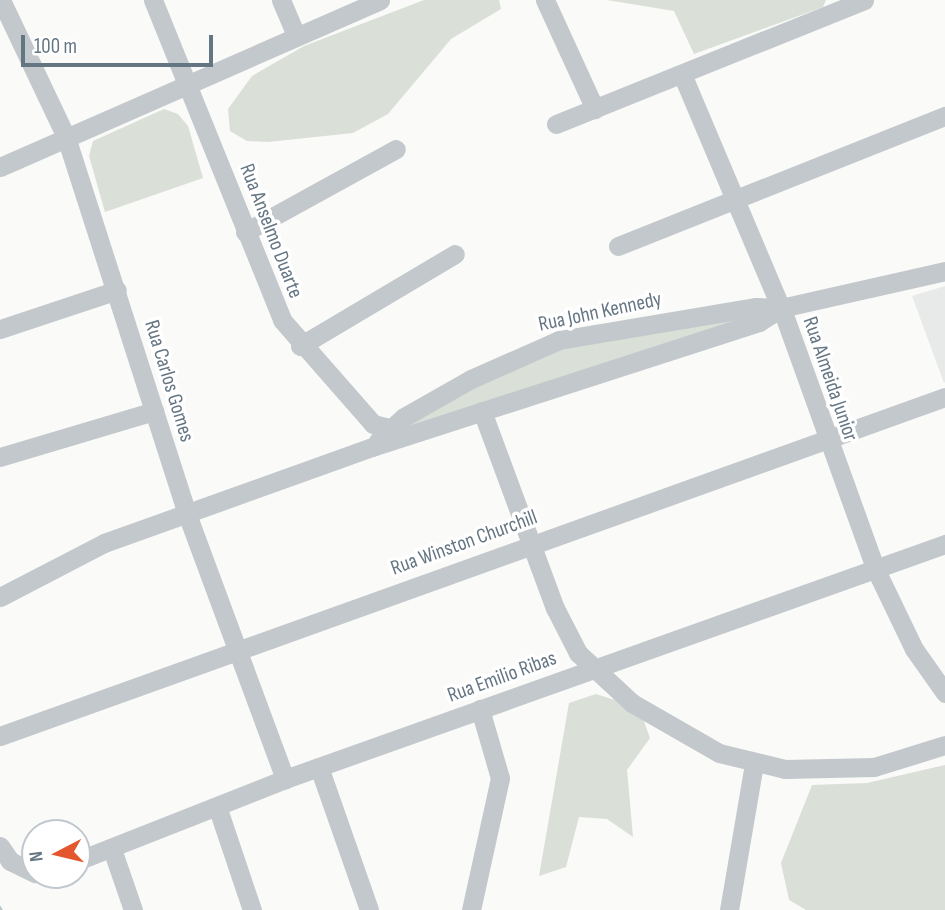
<!DOCTYPE html>
<style>
body{margin:0}
#map{position:relative;width:945px;height:910px;overflow:hidden;background:#fafaf8;font-family:"Sofia Sans Condensed",sans-serif}
div>[style]{position:absolute}
.built>*{inset:0;background:#e8e9e9}
.green>*{inset:0;background:#dadfd7}
.stream>*{height:3.5px;margin:-1.75px;padding:0 1.75px;transform-origin:1.75px;border-radius:1.75px;background:#bbc7cb}
.minor>*{height:19px;margin:-9.5px;padding:0 9.5px;transform-origin:9.5px;border-radius:9.5px;background:#c3c8cc}
span{translate:-50% -50%;white-space:nowrap;text-align:center;line-height:1.15;-webkit-text-stroke:7px #fff;paint-order:stroke}
.street-label{font-size:21px;color:#657683}
.north{position:absolute;left:21px;top:819px;width:70px;height:70px;box-sizing:border-box;background:#fff;border:2px solid #c1c8cd;border-radius:50%;rotate:263deg;font-size:19px;font-weight:700;line-height:28px;text-align:center;color:#657683}
.north::after{content:'';display:block;margin:auto;width:24px;height:32px;background:#e4572e;clip-path:polygon(50% 0,100% 100%,50% 72%,0 100%)}
.scale{position:absolute;left:21px;top:35px;width:192px;height:32px;box-sizing:border-box;border:4px solid #657683;border-top:0;padding-left:9px;font-size:21px;line-height:24px;white-space:nowrap;color:#657683;-webkit-text-stroke:5px #fff;paint-order:stroke}
</style>
<div id="map">
<div class="built">
<i style="clip-path:polygon(945px 286px,945px 382px,944px 383px,912px 296px)"></i>
</div>
<div class="green">
<i style="clip-path:polygon(424px 0,499px 0,501px 9px,451px 39px,388px 114px,353px 133px,268px 142px,247px 141px,230px 131px,228px 109px,252px 76px,304px 46px)"></i>
<i style="clip-path:polygon(607px 0,826px 0,823px 7px,694px 54px,674px 11px)"></i>
<i style="clip-path:polygon(164px 109px,178px 114px,188px 126px,203px 178px,105px 212px,89px 156px,93px 141px)"></i>
<i style="clip-path:polygon(756px 314px,410px 428px,409px 422px,519px 361px,562px 344px)"></i>
<i style="clip-path:polygon(596px 694px,621px 702px,644px 721px,650px 738px,627px 770px,633px 837px,607px 819px,579px 817px,566px 867px,539px 876px,569px 703px)"></i>
<i style="clip-path:polygon(945px 765px,945px 910px,806px 910px,789px 900px,781px 863px,812px 785px,867px 783px)"></i>
</div>
<div class="stream">
<i style="left:0;top:908px;width:2px;rotate:63deg"></i>
</div>
<div class="minor">
<i style="left:1px;top:0;width:152px;rotate:64.6deg"></i>
<i style="left:66px;top:137px;width:396px;rotate:72.2deg"></i>
<i style="left:187px;top:514px;width:283px;rotate:69.7deg"></i>
<i style="left:153px;top:0;width:345px;rotate:68deg"></i>
<i style="left:282px;top:320px;width:138px;rotate:48.8deg"></i>
<i style="left:373px;top:424px;width:21px;rotate:14deg"></i>
<i style="left:393px;top:429px;width:9px;rotate:58deg"></i>
<i style="left:281px;top:0;width:38px;rotate:67deg"></i>
<i style="left:545px;top:0;width:120px;rotate:65.4deg"></i>
<i style="left:682px;top:74px;width:262px;rotate:67.1deg"></i>
<i style="left:784px;top:315px;width:269px;rotate:70.2deg"></i>
<i style="left:875px;top:568px;width:90px;rotate:64.3deg"></i>
<i style="left:914px;top:649px;width:54px;rotate:54.8deg"></i>
<i style="left:556px;top:124px;width:332px;rotate:-21.9deg"></i>
<i style="left:0;top:167px;width:415px;rotate:-23.7deg"></i>
<i style="left:245px;top:232px;width:172px;rotate:-28.8deg"></i>
<i style="left:618px;top:246px;width:352px;rotate:-21.7deg"></i>
<i style="left:0;top:329px;width:123px;rotate:-18.4deg"></i>
<i style="left:300px;top:346px;width:180px;rotate:-30.7deg"></i>
<i style="left:482px;top:411px;width:210px;rotate:69.7deg"></i>
<i style="left:555px;top:608px;width:51px;rotate:62.9deg"></i>
<i style="left:578px;top:653px;width:74px;rotate:42.8deg"></i>
<i style="left:632px;top:703px;width:100px;rotate:29.9deg"></i>
<i style="left:719px;top:753px;width:68px;rotate:13.6deg"></i>
<i style="left:785px;top:769px;width:89px;rotate:-1.3deg"></i>
<i style="left:874px;top:767px;width:74px;rotate:-17.2deg"></i>
<i style="left:378px;top:441px;width:35px;rotate:-43deg"></i>
<i style="left:404px;top:417px;width:77px;rotate:-29.6deg"></i>
<i style="left:471px;top:379px;width:96px;rotate:-23.9deg"></i>
<i style="left:559px;top:340px;width:200px;rotate:-9.5deg"></i>
<i style="left:756px;top:307px;width:25px;rotate:2deg"></i>
<i style="left:781px;top:308px;width:168px;rotate:-12.7deg"></i>
<i style="left:0;top:457px;width:161px;rotate:-16.6deg"></i>
<i style="left:0;top:597px;width:117px;rotate:-27.4deg"></i>
<i style="left:104px;top:543px;width:285px;rotate:-19.7deg"></i>
<i style="left:372px;top:447px;width:407px;rotate:-17.9deg"></i>
<i style="left:759px;top:322px;width:26px;rotate:-32deg"></i>
<i style="left:0;top:736px;width:1004px;rotate:-19.73deg"></i>
<i style="left:319px;top:767px;width:151px;rotate:70.7deg"></i>
<i style="left:218px;top:809px;width:107px;rotate:71.4deg"></i>
<i style="left:0;top:846px;width:18px;rotate:56deg"></i>
<i style="left:10px;top:861px;width:28px;rotate:26deg"></i>
<i style="left:112px;top:849px;width:65px;rotate:71deg"></i>
<i style="left:77px;top:861px;width:224px;rotate:-21.5deg"></i>
<i style="left:285px;top:779px;width:701px;rotate:-19.6deg"></i>
<i style="left:471px;top:910px;width:135px;rotate:-77.6deg"></i>
<i style="left:500px;top:778px;width:72px;rotate:-106.2deg"></i>
<i style="left:729px;top:910px;width:148px;rotate:-80.3deg"></i>
</div>
<div class="street-label">
<span style="left:271px;top:231px;rotate:69deg">Rua Anselmo Duarte</span>
<span style="left:600px;top:312px;rotate:-12deg">Rua John Kennedy</span>
<span style="left:830px;top:379px;rotate:71deg">Rua Almeida Junior</span>
<span style="left:169px;top:381px;rotate:73deg">Rua Carlos Gomes</span>
<span style="left:464px;top:543px;rotate:-20deg">Rua Winston Churchill</span>
<span style="left:502px;top:677px;rotate:-20deg">Rua Emilio Ribas</span>
</div>
<div class="north">N</div>
<div class="scale">100 m</div>
</div>
